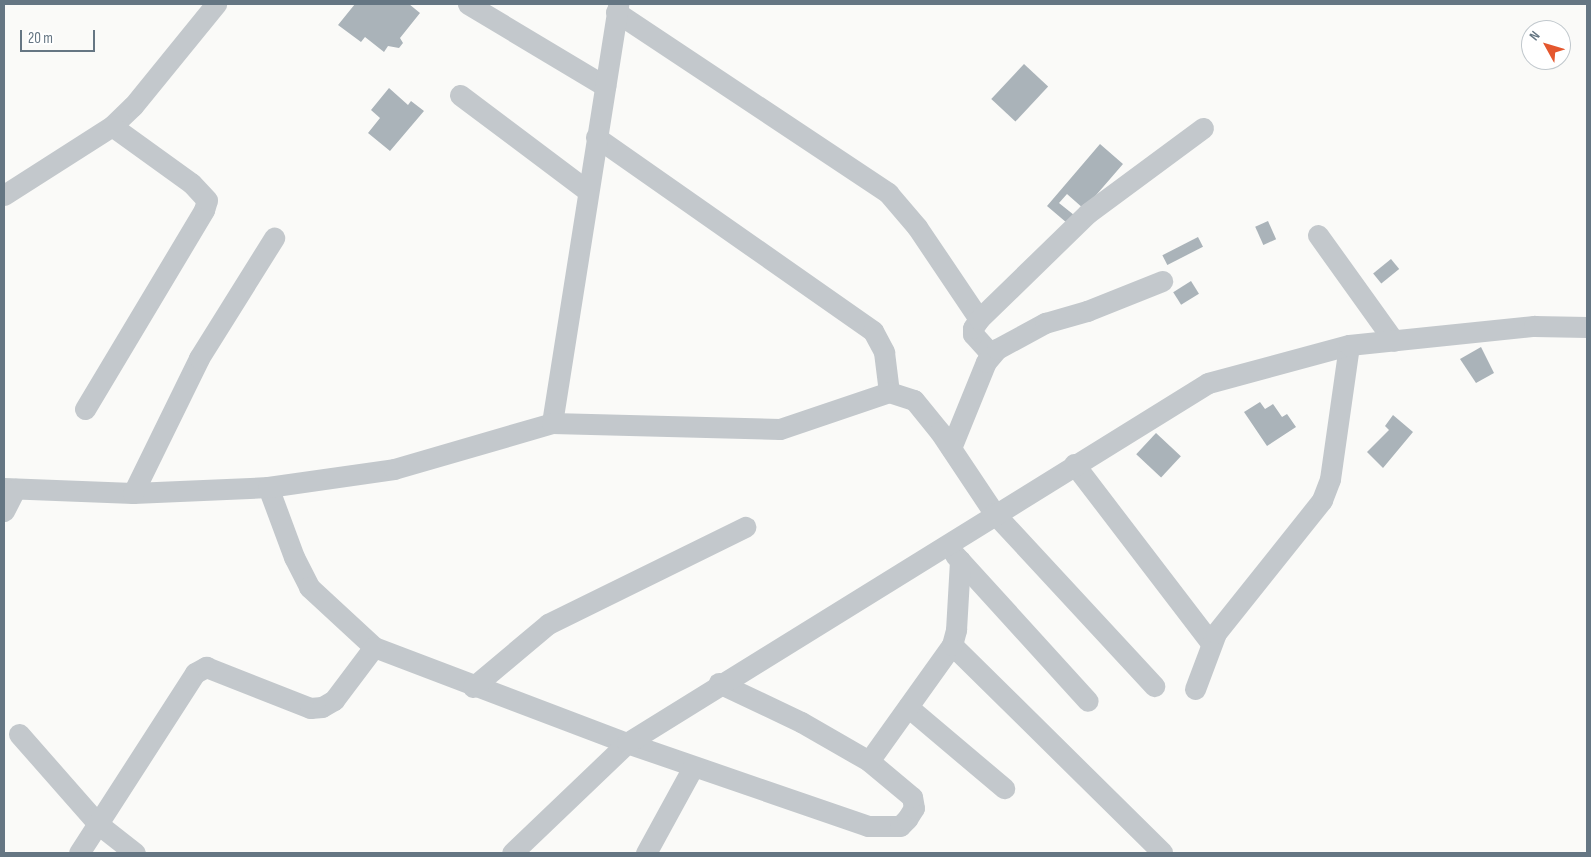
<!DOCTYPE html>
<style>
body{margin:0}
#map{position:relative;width:1591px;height:857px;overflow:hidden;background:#fafaf8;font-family:"Sofia Sans Condensed",sans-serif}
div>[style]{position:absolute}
.building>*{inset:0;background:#aab3b9;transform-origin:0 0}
.minor>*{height:21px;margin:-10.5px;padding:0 10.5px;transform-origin:10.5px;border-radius:10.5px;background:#c3c8cc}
span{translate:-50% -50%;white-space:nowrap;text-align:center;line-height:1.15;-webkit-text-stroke:5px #fff;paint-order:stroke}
.frame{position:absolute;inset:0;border:5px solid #657683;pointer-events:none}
.north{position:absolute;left:1521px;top:20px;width:50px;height:50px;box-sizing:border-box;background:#fff;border:1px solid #c1c8cd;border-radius:50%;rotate:309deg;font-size:14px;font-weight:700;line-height:20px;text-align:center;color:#657683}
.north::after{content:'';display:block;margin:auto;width:18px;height:22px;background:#e4572e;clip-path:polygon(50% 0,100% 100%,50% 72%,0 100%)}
.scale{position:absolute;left:20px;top:30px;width:75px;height:22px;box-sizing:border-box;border:2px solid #657683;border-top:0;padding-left:6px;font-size:15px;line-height:18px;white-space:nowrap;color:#657683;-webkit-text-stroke:4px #fff;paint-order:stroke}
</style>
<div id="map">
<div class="building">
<i style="clip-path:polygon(355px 4px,409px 4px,420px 13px,400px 38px,403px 43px,399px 48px,388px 46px,384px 52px,365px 37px,361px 42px,338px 25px)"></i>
<i style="left:1024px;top:64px;width:33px;height:48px;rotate:43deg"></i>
<i style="clip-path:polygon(389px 88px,408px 105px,411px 101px,424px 111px,390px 151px,368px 133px,380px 118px,371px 110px)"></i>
<i style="clip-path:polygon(1100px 144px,1123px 164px,1084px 209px,1067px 194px,1059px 203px,1074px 215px,1067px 223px,1047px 206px)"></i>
<i style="left:1268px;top:221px;width:20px;height:14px;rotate:66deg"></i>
<i style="left:1198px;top:237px;width:11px;height:40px;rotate:63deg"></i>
<i style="left:1391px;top:259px;width:13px;height:23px;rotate:51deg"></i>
<i style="left:1191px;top:281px;width:15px;height:21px;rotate:58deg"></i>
<i style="clip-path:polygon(1481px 347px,1494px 373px,1476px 383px,1460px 359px)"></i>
<i style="clip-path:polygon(1260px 402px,1265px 409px,1273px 404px,1282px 417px,1287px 414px,1296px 427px,1267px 446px,1244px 412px)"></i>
<i style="clip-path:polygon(1393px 415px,1413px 432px,1383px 468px,1367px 452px,1389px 430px,1385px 426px)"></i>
<i style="left:1156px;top:433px;width:34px;height:29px;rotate:43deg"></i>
</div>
<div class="minor">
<i style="left:468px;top:4px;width:160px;rotate:30.9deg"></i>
<i style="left:616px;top:12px;width:327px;rotate:33.6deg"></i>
<i style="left:888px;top:193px;width:45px;rotate:49.5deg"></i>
<i style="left:917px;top:227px;width:111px;rotate:56deg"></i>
<i style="left:460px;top:95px;width:160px;rotate:36.9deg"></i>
<i style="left:596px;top:137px;width:338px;rotate:35deg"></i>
<i style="left:873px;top:331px;width:24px;rotate:62deg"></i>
<i style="left:884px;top:352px;width:40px;rotate:82.9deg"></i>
<i style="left:4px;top:195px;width:128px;rotate:-32.6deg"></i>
<i style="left:112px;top:126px;width:29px;rotate:-44deg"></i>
<i style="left:133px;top:106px;width:132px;rotate:-50.9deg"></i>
<i style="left:1318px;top:235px;width:130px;rotate:54.4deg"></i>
<i style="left:991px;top:354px;width:27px;rotate:-132deg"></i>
<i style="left:973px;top:334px;width:6px;rotate:-90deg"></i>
<i style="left:973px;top:328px;width:11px;rotate:-56deg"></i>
<i style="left:979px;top:319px;width:152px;rotate:-44.2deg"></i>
<i style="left:1088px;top:213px;width:143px;rotate:-36.5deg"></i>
<i style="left:85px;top:409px;width:232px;rotate:-59.1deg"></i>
<i style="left:204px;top:210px;width:10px;rotate:-73deg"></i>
<i style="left:207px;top:200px;width:23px;rotate:-133deg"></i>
<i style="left:191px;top:183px;width:97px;rotate:-144.2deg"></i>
<i style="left:552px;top:423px;width:424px;rotate:-81deg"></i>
<i style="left:951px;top:448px;width:93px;rotate:-67.9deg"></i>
<i style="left:986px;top:362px;width:17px;rotate:-50deg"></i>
<i style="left:997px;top:349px;width:55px;rotate:-28.4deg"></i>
<i style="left:1045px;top:323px;width:44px;rotate:-15.9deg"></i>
<i style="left:1087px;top:311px;width:81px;rotate:-21.8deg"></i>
<i style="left:1074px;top:464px;width:225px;rotate:52.6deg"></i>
<i style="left:268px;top:487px;width:75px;rotate:69.6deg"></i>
<i style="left:294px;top:557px;width:34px;rotate:63deg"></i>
<i style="left:309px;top:587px;width:88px;rotate:42.7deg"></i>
<i style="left:374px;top:647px;width:271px;rotate:20.8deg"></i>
<i style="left:627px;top:743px;width:255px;rotate:19deg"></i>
<i style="left:868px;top:826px;width:32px"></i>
<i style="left:900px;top:826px;width:10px;rotate:-45deg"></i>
<i style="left:907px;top:819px;width:13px;rotate:-58deg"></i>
<i style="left:914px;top:808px;width:11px;rotate:-100deg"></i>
<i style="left:912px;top:797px;width:56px;rotate:-140.1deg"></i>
<i style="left:869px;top:761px;width:78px;rotate:-150.2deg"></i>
<i style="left:801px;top:722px;width:91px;rotate:-154.6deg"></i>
<i style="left:4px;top:488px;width:129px;rotate:2.2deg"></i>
<i style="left:133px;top:493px;width:135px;rotate:-2.5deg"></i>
<i style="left:268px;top:487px;width:127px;rotate:-8.1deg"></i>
<i style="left:394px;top:469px;width:165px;rotate:-16.2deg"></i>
<i style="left:552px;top:423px;width:228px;rotate:1.5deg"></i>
<i style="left:780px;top:429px;width:115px;rotate:-18.7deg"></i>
<i style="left:889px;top:392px;width:26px;rotate:18deg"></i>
<i style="left:914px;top:400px;width:41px;rotate:50.9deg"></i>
<i style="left:940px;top:432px;width:97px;rotate:56.3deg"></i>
<i style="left:994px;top:513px;width:236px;rotate:47.2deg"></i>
<i style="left:133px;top:493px;width:150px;rotate:-63.9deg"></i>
<i style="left:199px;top:358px;width:142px;rotate:-58deg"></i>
<i style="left:4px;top:511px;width:25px;rotate:-63deg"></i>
<i style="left:955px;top:555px;width:197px;rotate:47.7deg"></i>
<i style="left:952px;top:645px;width:295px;rotate:44.6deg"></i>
<i style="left:473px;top:687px;width:98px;rotate:-40deg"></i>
<i style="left:548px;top:624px;width:220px;rotate:-26.2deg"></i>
<i style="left:1195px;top:689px;width:60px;rotate:-69.4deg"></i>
<i style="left:1216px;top:633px;width:170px;rotate:-51.4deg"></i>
<i style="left:1322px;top:500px;width:22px;rotate:-69deg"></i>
<i style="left:1330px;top:479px;width:135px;rotate:-81.9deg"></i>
<i style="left:908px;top:707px;width:126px;rotate:40.2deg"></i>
<i style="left:19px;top:734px;width:120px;rotate:48.7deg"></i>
<i style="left:98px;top:824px;width:47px;rotate:38.1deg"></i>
<i style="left:869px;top:761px;width:143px;rotate:-54.4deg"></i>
<i style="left:952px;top:645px;width:16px;rotate:-75deg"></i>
<i style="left:956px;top:630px;width:70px;rotate:-86.7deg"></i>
<i style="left:79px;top:853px;width:214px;rotate:-57.2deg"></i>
<i style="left:195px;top:673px;width:13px;rotate:-29deg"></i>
<i style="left:206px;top:667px;width:112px;rotate:21.5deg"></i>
<i style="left:310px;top:708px;width:12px;rotate:-5deg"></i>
<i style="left:322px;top:707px;width:14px;rotate:-30deg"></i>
<i style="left:334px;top:700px;width:66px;rotate:-53deg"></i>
<i style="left:512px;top:853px;width:159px;rotate:-43.7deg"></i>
<i style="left:627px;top:743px;width:683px;rotate:-31.78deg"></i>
<i style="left:1208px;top:383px;width:146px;rotate:-15.1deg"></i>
<i style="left:1349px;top:345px;width:186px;rotate:-5.9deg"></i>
<i style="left:1534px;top:326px;width:53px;rotate:1.1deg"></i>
<i style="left:646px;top:853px;width:98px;rotate:-61.3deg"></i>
</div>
<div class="frame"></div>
<div class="north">N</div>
<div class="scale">20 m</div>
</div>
